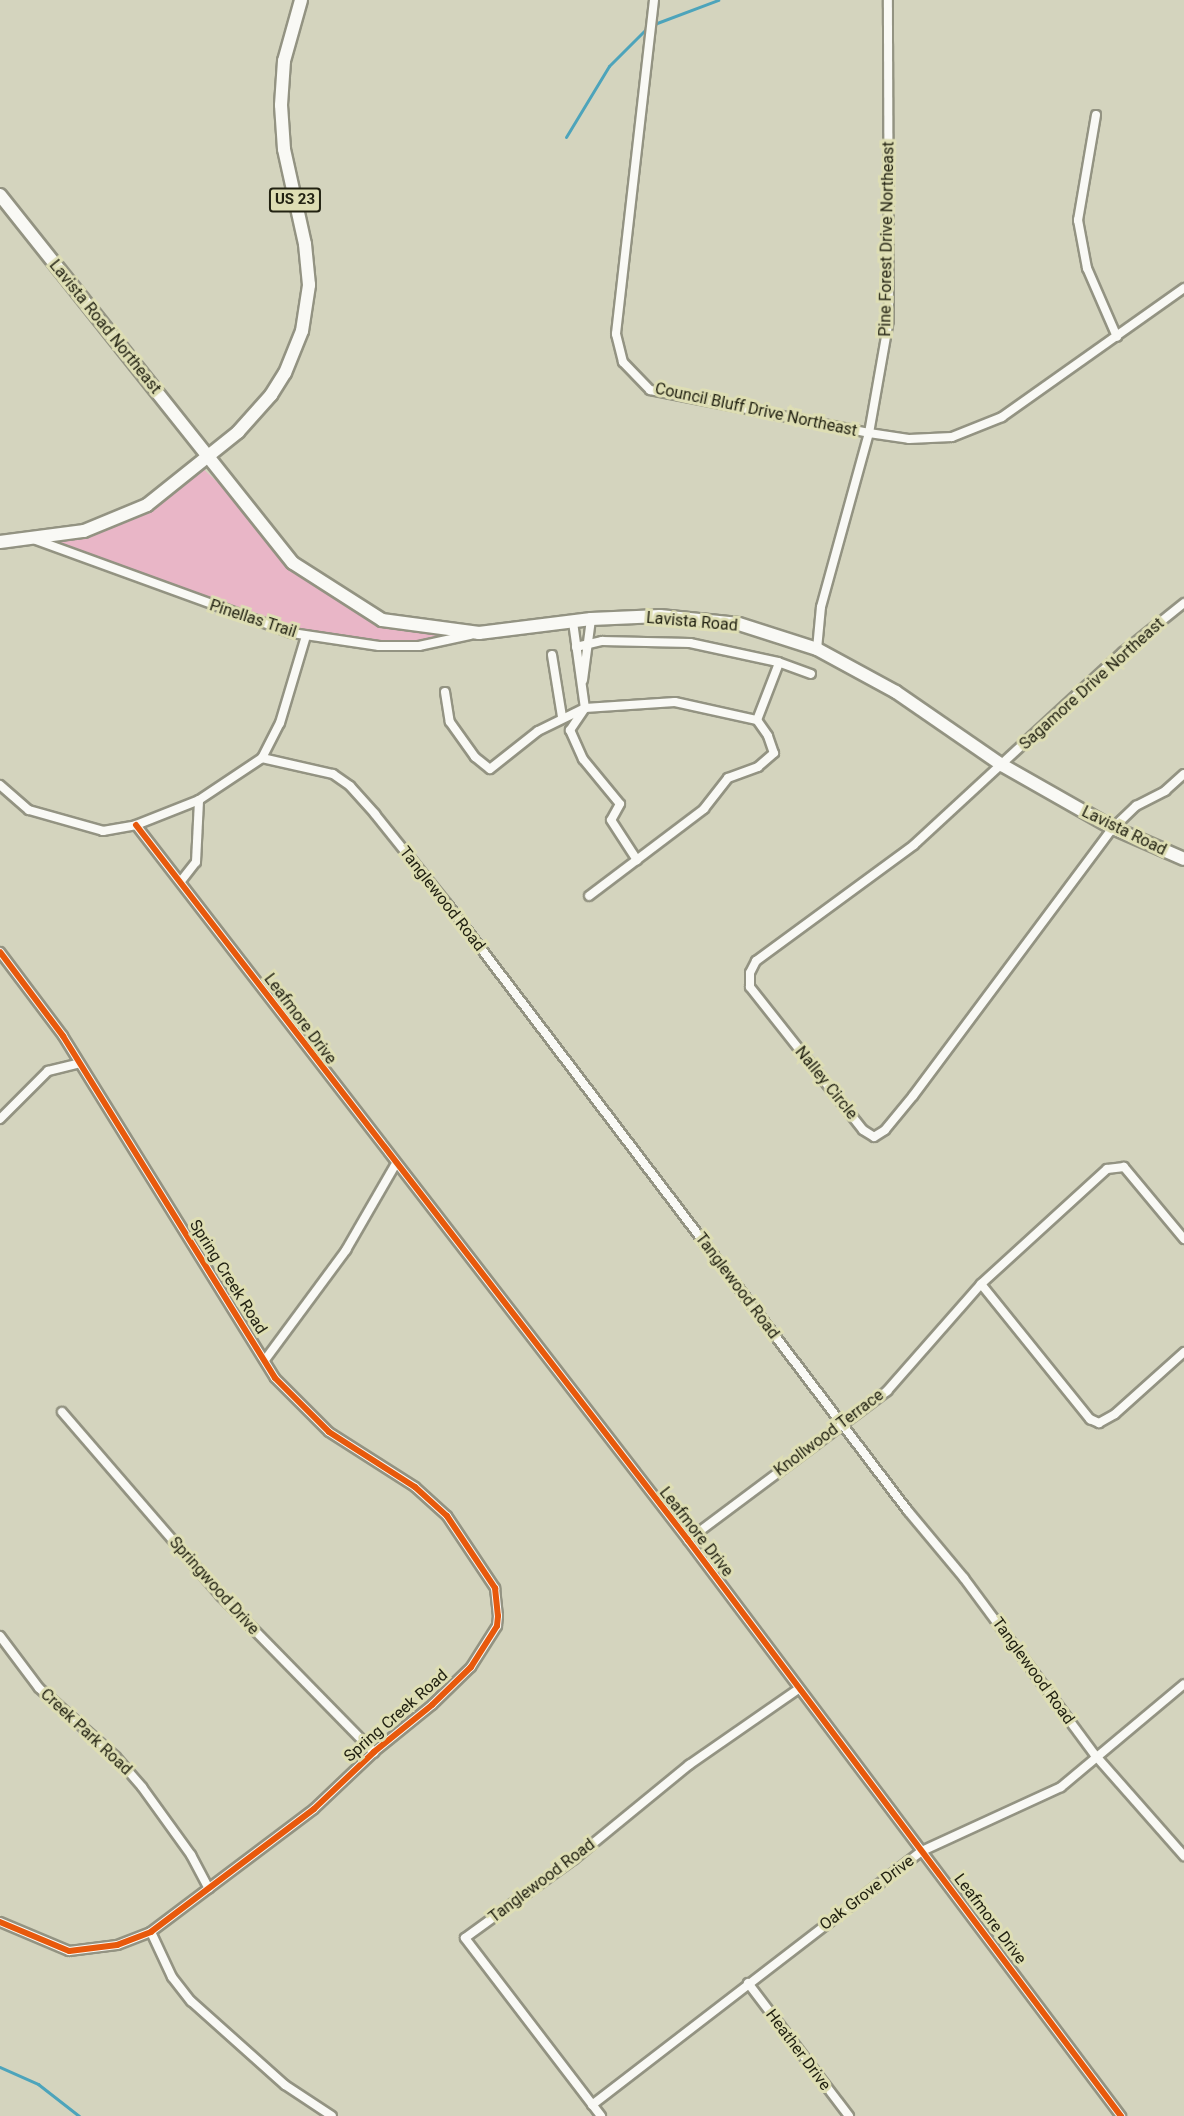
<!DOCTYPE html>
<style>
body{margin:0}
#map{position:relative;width:1184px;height:2116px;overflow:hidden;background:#d4d4be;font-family:Roboto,sans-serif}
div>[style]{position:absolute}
.green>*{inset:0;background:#e9b6c7}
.stream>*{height:3px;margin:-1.5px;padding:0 1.5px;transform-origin:1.5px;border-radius:1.5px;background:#4da4bb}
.roads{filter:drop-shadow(2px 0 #939382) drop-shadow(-2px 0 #939382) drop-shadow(0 2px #939382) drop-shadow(0 -2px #939382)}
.street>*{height:8px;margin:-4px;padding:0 4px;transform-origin:4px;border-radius:4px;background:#f9f9f5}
.secondary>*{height:12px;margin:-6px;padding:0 6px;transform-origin:6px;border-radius:6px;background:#f9f9f5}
.primary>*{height:12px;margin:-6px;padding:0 6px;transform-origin:6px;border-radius:6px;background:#f9f9f5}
.cycleway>*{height:6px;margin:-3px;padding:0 3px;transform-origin:3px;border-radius:3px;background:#e8590c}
span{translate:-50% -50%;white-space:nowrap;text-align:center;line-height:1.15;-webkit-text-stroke:6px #dedeb4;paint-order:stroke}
.shield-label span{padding:2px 4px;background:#dedeb4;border:2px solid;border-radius:4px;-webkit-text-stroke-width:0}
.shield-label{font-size:15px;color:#222212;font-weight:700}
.street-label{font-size:16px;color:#222212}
</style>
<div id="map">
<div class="green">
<i style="clip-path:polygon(200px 466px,262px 523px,293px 563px,382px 620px,479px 633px,419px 646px,306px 636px,56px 544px,147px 505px)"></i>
</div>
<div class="stream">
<i style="left:566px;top:137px;width:83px;rotate:-58.8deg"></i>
<i style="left:609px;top:66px;width:57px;rotate:-45deg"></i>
<i style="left:649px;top:26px;width:74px;rotate:-20.6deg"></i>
<i style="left:0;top:2067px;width:42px;rotate:24.1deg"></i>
<i style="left:38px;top:2084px;width:52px;rotate:38deg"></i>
</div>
<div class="roads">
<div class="street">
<i style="left:654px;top:0;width:336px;rotate:96.5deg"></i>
<i style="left:616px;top:334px;width:29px;rotate:76deg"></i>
<i style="left:623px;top:362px;width:39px;rotate:46deg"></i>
<i style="left:650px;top:390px;width:223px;rotate:11.1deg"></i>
<i style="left:869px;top:433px;width:40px;rotate:8.5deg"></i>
<i style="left:909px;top:439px;width:43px;rotate:-2.7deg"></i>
<i style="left:952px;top:437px;width:54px;rotate:-21.8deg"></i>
<i style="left:1002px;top:417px;width:223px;rotate:-35.3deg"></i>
<i style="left:1096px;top:115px;width:107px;rotate:99.7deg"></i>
<i style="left:1078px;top:220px;width:49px;rotate:79.4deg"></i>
<i style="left:1087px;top:268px;width:75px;rotate:66.5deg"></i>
<i style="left:36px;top:540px;width:272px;rotate:20deg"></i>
<i style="left:292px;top:633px;width:88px;rotate:8.5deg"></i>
<i style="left:379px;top:646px;width:40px"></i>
<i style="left:419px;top:646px;width:52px;rotate:-12.2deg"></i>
<i style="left:1184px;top:603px;width:78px;rotate:141.2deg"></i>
<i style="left:1123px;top:652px;width:284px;rotate:137.3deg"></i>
<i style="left:914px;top:845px;width:196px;rotate:143.7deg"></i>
<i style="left:756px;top:961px;width:13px;rotate:117deg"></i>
<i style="left:750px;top:973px;width:14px;rotate:90deg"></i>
<i style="left:750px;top:987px;width:182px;rotate:51.7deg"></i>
<i style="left:863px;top:1130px;width:13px;rotate:32deg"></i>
<i style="left:874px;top:1137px;width:13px;rotate:-32deg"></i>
<i style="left:885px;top:1130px;width:44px;rotate:-50.5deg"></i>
<i style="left:913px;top:1096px;width:334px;rotate:-53.3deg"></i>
<i style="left:1113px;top:828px;width:32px;rotate:-44deg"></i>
<i style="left:1136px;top:806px;width:33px;rotate:-27deg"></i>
<i style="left:1165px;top:791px;width:25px;rotate:-42deg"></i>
<i style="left:573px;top:622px;width:87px;rotate:82.1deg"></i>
<i style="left:585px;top:708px;width:27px;rotate:124deg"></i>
<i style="left:570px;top:730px;width:32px;rotate:66deg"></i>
<i style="left:583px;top:759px;width:58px;rotate:50.6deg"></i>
<i style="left:620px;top:804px;width:18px;rotate:119deg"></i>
<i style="left:611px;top:820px;width:48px;rotate:57deg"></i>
<i style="left:576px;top:647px;width:27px;rotate:-13deg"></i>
<i style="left:602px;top:641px;width:88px;rotate:1.3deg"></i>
<i style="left:690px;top:643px;width:90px;rotate:12.2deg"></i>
<i style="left:778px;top:662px;width:35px;rotate:20deg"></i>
<i style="left:817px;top:649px;width:42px;rotate:-84.6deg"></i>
<i style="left:821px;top:607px;width:180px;rotate:-74.6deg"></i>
<i style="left:869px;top:433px;width:115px;rotate:-80deg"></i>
<i style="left:889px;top:320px;width:320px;rotate:-90.2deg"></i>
<i style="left:552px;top:655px;width:63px;rotate:80.8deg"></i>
<i style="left:583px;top:680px;width:62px;rotate:-82.5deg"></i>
<i style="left:445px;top:692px;width:30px;rotate:81deg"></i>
<i style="left:450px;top:722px;width:43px;rotate:54.5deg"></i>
<i style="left:475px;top:757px;width:19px;rotate:39deg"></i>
<i style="left:490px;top:769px;width:61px;rotate:-38.4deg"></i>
<i style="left:538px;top:731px;width:52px;rotate:-26.1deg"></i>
<i style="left:585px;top:708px;width:90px;rotate:-3.8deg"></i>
<i style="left:675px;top:702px;width:84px;rotate:12.4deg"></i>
<i style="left:757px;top:720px;width:19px;rotate:55deg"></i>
<i style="left:768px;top:736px;width:18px;rotate:71deg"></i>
<i style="left:774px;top:753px;width:21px;rotate:139deg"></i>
<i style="left:758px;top:767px;width:32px;rotate:160deg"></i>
<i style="left:728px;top:778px;width:39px;rotate:128deg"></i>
<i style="left:704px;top:809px;width:144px;rotate:142.9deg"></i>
<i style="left:757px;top:720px;width:61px;rotate:-68.9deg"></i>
<i style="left:262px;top:758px;width:73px;rotate:12.7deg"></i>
<i style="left:333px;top:774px;width:21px;rotate:35deg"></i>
<i style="left:350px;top:786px;width:38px;rotate:48deg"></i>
<i style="left:375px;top:814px;width:117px;rotate:51.3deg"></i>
<i style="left:448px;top:905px;width:761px;rotate:52.8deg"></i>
<i style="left:908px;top:1511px;width:87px;rotate:50.1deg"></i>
<i style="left:964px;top:1578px;width:220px;rotate:53.5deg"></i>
<i style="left:1095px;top:1755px;width:135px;rotate:48.6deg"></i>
<i style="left:0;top:785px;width:38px;rotate:41deg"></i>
<i style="left:29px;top:810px;width:77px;rotate:15.8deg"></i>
<i style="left:103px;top:831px;width:34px;rotate:-10deg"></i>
<i style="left:136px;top:825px;width:68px;rotate:-21.6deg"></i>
<i style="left:199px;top:800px;width:76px;rotate:-33.7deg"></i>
<i style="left:262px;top:758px;width:39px;rotate:-63deg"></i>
<i style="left:280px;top:723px;width:91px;rotate:-73.4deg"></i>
<i style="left:136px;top:825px;width:903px;rotate:52.33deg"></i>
<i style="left:688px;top:1540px;width:721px;rotate:53.07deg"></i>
<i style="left:181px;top:881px;width:24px;rotate:-52deg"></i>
<i style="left:196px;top:862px;width:62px;rotate:-87.2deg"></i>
<i style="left:0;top:952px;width:105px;rotate:53.1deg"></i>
<i style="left:63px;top:1036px;width:402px;rotate:58.2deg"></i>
<i style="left:275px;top:1378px;width:76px;rotate:45deg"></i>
<i style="left:329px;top:1432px;width:102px;rotate:32.6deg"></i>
<i style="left:415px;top:1487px;width:43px;rotate:42.2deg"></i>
<i style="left:447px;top:1516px;width:87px;rotate:56.3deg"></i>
<i style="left:495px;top:1588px;width:28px;rotate:84deg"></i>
<i style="left:498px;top:1616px;width:10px;rotate:96deg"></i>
<i style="left:497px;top:1626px;width:49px;rotate:122.4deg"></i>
<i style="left:471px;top:1667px;width:54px;rotate:135.7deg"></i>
<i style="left:432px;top:1705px;width:75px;rotate:141deg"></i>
<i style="left:374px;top:1752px;width:83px;rotate:136.5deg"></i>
<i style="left:314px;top:1809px;width:204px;rotate:143deg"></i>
<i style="left:151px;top:1932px;width:36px;rotate:159deg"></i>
<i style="left:117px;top:1945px;width:48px;rotate:172.9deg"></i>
<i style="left:69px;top:1951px;width:75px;rotate:-157.2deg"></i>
<i style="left:0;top:1119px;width:68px;rotate:-45deg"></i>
<i style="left:48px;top:1071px;width:32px;rotate:-14deg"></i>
<i style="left:1184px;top:1239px;width:94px;rotate:-129.8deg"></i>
<i style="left:1124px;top:1167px;width:17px;rotate:173deg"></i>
<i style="left:1107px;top:1169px;width:171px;rotate:137.6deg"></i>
<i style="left:981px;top:1284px;width:174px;rotate:51.1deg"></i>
<i style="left:1090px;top:1419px;width:10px;rotate:24deg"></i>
<i style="left:1099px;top:1423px;width:18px;rotate:-29deg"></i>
<i style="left:1115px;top:1414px;width:93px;rotate:-41.9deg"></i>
<i style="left:265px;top:1360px;width:137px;rotate:-53.6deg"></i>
<i style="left:346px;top:1250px;width:98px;rotate:-60deg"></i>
<i style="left:62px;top:1412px;width:243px;rotate:49.2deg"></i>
<i style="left:221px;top:1596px;width:219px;rotate:45.6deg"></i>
<i style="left:688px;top:1540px;width:249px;rotate:-36.8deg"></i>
<i style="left:887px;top:1391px;width:142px;rotate:-48.7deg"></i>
<i style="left:0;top:1636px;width:65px;rotate:53.1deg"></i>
<i style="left:39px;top:1688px;width:103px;rotate:41.9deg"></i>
<i style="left:116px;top:1757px;width:40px;rotate:49deg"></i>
<i style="left:142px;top:1787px;width:84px;rotate:54.2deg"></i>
<i style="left:191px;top:1855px;width:38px;rotate:62deg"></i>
<i style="left:151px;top:1932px;width:50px;rotate:65deg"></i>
<i style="left:172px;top:1977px;width:31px;rotate:52deg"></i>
<i style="left:191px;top:2001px;width:126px;rotate:41.8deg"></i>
<i style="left:285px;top:2085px;width:56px;rotate:33.4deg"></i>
<i style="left:748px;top:1983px;width:167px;rotate:52.8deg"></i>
<i style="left:592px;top:2105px;width:416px;rotate:-37.6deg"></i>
<i style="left:922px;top:1851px;width:153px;rotate:-24.7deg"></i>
<i style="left:1061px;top:1787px;width:160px;rotate:-39.9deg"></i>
<i style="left:601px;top:2116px;width:224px;rotate:-127.4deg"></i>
<i style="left:465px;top:1938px;width:135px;rotate:-35.9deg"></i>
<i style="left:574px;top:1859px;width:149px;rotate:-39.3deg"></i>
<i style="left:689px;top:1765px;width:131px;rotate:-34.8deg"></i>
</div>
<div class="secondary">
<i style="left:0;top:195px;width:470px;rotate:51.5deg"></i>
<i style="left:293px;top:563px;width:106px;rotate:32.6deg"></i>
<i style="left:382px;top:620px;width:98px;rotate:7.6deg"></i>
<i style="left:479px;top:633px;width:113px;rotate:-7.1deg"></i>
<i style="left:591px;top:619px;width:69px;rotate:-2.5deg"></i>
<i style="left:660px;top:616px;width:79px;rotate:5.8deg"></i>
<i style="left:739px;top:624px;width:82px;rotate:17.8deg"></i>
<i style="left:817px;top:649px;width:90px;rotate:28.6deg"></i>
<i style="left:896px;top:692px;width:129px;rotate:34.6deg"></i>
<i style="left:1002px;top:765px;width:128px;rotate:29.6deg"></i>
<i style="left:1113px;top:828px;width:77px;rotate:23.6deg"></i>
</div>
<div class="primary">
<i style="left:0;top:542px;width:85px;rotate:-7.5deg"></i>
<i style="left:84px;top:531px;width:68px;rotate:-22.4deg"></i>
<i style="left:147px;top:505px;width:117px;rotate:-38.7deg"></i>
<i style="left:238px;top:432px;width:50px;rotate:-48.3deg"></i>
<i style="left:271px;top:395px;width:26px;rotate:-58deg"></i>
<i style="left:285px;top:373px;width:45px;rotate:-68deg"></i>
<i style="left:302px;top:331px;width:47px;rotate:-81.3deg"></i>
<i style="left:309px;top:285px;width:41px;rotate:-95.6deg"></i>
<i style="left:305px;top:244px;width:97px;rotate:-102.5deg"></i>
<i style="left:284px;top:149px;width:44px;rotate:-93.9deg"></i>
<i style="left:281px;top:105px;width:44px;rotate:-86.1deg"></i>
<i style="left:284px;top:61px;width:63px;rotate:-74.4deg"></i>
</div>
</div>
<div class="cycleway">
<i style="left:136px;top:825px;width:903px;rotate:52.33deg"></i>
<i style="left:688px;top:1540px;width:721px;rotate:53.07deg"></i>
<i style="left:0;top:952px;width:105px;rotate:53.1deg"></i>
<i style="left:63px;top:1036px;width:402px;rotate:58.2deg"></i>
<i style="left:275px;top:1378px;width:76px;rotate:45deg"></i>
<i style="left:329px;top:1432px;width:102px;rotate:32.6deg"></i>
<i style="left:415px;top:1487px;width:43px;rotate:42.2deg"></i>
<i style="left:447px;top:1516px;width:87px;rotate:56.3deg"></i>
<i style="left:495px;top:1588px;width:28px;rotate:84deg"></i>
<i style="left:498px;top:1616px;width:10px;rotate:96deg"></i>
<i style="left:497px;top:1626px;width:49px;rotate:122.4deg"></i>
<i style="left:471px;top:1667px;width:54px;rotate:135.7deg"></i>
<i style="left:432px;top:1705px;width:75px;rotate:141deg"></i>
<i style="left:374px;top:1752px;width:83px;rotate:136.5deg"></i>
<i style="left:314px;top:1809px;width:204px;rotate:143deg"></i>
<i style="left:151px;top:1932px;width:36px;rotate:159deg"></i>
<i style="left:117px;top:1945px;width:48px;rotate:172.9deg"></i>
<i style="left:69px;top:1951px;width:75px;rotate:-157.2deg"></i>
</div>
<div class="shield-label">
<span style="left:295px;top:200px">US 23</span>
</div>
<div class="street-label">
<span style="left:887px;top:239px;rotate:-89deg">Pine Forest Drive Northeast</span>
<span style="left:105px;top:327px;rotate:51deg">Lavista Road Northeast</span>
<span style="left:756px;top:410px;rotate:12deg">Council Bluff Drive Northeast</span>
<span style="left:253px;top:619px;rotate:18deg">Pinellas Trail</span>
<span style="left:692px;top:622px;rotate:5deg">Lavista Road</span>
<span style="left:1092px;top:684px;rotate:-42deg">Sagamore Drive Northeast</span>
<span style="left:1124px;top:831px;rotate:26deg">Lavista Road</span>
<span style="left:442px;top:899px;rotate:52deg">Tanglewood Road</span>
<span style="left:300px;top:1019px;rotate:53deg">Leafmore Drive</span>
<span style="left:826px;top:1083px;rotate:51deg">Nalley Circle</span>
<span style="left:228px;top:1277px;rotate:58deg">Spring Creek Road</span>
<span style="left:737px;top:1286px;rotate:53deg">Tanglewood Road</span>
<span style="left:829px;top:1433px;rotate:-37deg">Knollwood Terrace</span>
<span style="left:696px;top:1532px;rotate:52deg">Leafmore Drive</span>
<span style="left:214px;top:1586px;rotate:48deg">Springwood Drive</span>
<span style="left:1033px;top:1671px;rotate:54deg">Tanglewood Road</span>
<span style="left:396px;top:1716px;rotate:-41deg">Spring Creek Road</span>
<span style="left:86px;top:1732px;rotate:43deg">Creek Park Road</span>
<span style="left:542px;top:1881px;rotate:-37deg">Tanglewood Road</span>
<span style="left:867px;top:1893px;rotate:-37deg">Oak Grove Drive</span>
<span style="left:990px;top:1919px;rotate:53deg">Leafmore Drive</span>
<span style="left:798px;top:2050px;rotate:53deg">Heather Drive</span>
</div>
</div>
